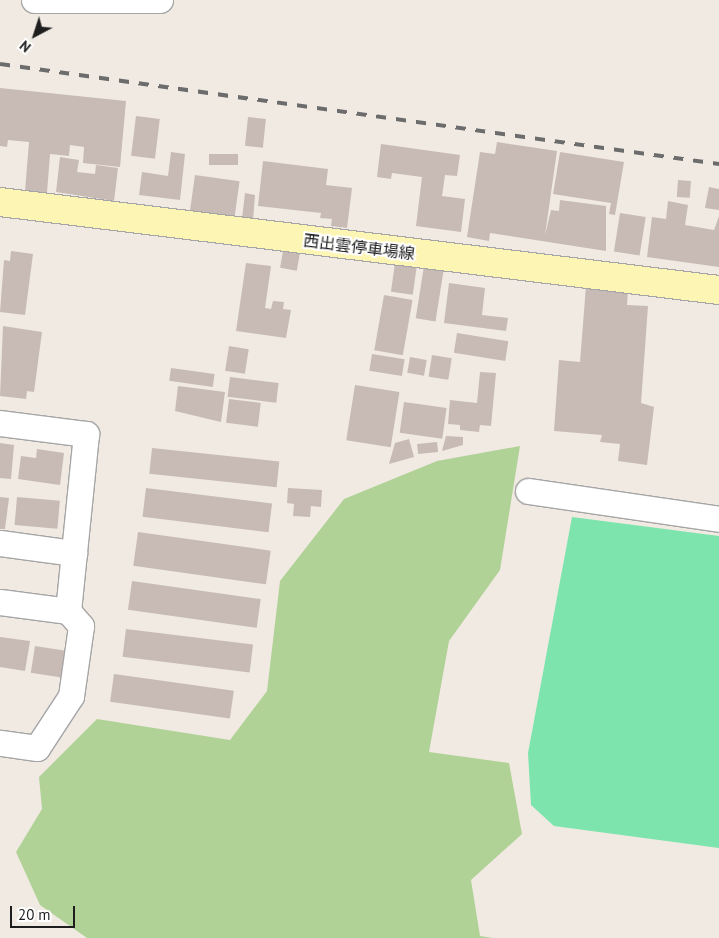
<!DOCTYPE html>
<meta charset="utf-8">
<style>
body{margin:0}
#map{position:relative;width:719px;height:938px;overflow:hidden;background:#f0eae3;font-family:"PT Sans","Noto Sans JP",sans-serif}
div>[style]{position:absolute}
.forest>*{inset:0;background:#b1d296}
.pitch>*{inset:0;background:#7ce4ac}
.building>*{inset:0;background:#c8bbb6;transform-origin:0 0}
.roads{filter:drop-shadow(1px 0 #a5a5a5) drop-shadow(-1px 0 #a5a5a5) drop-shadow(0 1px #a5a5a5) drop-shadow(0 -1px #a5a5a5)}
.street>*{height:25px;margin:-12.5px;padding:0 12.5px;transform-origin:12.5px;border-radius:12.5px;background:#fff}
.secondary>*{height:28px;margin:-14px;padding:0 14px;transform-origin:14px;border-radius:14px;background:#fdf5b4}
.rail>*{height:4px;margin-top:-2px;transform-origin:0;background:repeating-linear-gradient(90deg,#6c6c6c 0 10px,transparent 0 20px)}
span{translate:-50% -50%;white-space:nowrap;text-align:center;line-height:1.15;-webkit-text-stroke:4px #fff;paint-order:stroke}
.street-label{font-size:16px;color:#1e1e1e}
.north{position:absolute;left:10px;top:10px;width:50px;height:50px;-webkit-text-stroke:4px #fff;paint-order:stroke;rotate:220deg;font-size:14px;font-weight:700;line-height:20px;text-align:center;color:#1e1e1e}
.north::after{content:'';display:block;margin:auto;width:18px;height:22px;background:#1e1e1e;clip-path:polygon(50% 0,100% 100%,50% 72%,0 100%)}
.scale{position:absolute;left:10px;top:906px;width:65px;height:22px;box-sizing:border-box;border:2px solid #1e1e1e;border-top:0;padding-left:6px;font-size:15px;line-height:18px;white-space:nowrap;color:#1e1e1e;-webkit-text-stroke:4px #fff;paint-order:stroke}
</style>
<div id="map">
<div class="forest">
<i style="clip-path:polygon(520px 446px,500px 570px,449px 641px,429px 752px,509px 763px,522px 834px,471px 880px,480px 936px,493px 938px,87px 938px,40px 905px,16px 852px,42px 809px,39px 777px,97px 719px,230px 740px,267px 691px,280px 581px,344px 499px,437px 461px)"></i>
</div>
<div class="pitch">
<i style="clip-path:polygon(572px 517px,719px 536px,719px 848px,554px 826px,531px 805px,528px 753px)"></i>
</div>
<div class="building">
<i style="clip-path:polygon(0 88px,126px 101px,120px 167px,83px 163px,84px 147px,70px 145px,69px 156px,50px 154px,47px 193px,25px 191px,29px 142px,8px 140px,7px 147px,0 146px)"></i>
<i style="left:136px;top:116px;width:24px;height:40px;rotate:7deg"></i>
<i style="left:248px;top:117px;width:18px;height:29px;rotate:6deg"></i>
<i style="clip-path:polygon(497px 142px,557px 151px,545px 235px,551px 210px,559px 211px,560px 200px,606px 206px,606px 251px,490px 233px,489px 241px,467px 237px,480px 152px,495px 154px)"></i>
<i style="clip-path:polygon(381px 144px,460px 155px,457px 176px,445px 175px,442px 196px,465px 199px,461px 232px,416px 226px,422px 177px,392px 173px,391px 179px,377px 177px)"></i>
<i style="clip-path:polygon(171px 152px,185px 154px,180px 200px,139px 195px,142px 172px,168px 176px)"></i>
<i style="clip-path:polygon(560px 152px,624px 162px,615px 215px,609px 214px,611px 203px,553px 194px)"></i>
<i style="left:209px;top:154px;width:29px;height:11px"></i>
<i style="clip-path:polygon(60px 157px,79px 160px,77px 172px,95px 174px,96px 165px,118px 168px,114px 201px,56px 192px)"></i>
<i style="clip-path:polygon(263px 161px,328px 169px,326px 185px,352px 188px,347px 228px,331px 226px,332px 219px,320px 218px,321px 213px,258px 206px)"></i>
<i style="left:195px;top:175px;width:45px;height:38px;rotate:8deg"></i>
<i style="left:678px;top:180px;width:13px;height:17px;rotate:4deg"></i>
<i style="clip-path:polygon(709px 187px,719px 189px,719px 210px,705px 208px)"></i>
<i style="clip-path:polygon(245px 193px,255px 195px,253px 221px,242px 219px)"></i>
<i style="clip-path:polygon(668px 201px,688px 205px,685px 225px,714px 230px,719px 216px,719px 267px,647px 257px,652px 217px,666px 219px)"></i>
<i style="left:620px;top:213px;width:26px;height:39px;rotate:9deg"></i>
<i style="clip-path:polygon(11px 251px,33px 254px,25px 315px,0 312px,4px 260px,10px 261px)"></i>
<i style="left:283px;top:251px;width:17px;height:17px;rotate:10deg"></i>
<i style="clip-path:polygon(246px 263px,271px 266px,265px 308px,271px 309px,273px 301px,284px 302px,283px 309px,291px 310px,286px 338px,236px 331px)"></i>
<i style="left:395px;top:263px;width:22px;height:29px;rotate:8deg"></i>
<i style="left:424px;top:266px;width:20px;height:53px;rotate:9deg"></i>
<i style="clip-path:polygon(449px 283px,485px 288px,482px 315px,508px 318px,506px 331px,444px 323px)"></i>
<i style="clip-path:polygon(586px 286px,628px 289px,627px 305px,648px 306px,641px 403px,654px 407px,647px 465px,618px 461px,620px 444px,600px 442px,602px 435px,554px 431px,559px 360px,580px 362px)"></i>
<i style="left:384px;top:295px;width:29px;height:56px;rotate:10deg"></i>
<i style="clip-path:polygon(3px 326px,42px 332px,34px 392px,27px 391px,26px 399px,0 396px)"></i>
<i style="left:457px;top:333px;width:52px;height:20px;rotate:9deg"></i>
<i style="left:229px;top:346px;width:20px;height:25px;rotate:9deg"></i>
<i style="left:372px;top:354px;width:33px;height:17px;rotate:9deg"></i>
<i style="left:432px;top:355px;width:20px;height:22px;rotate:9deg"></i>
<i style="left:410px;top:357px;width:17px;height:16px;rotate:10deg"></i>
<i style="left:171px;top:368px;width:44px;height:13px;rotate:8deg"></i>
<i style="clip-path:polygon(480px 372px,496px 373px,491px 426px,480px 425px,479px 432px,460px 430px,460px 425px,448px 424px,450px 400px,477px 403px)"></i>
<i style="left:230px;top:377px;width:49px;height:20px;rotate:7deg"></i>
<i style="left:355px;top:385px;width:45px;height:56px;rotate:9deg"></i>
<i style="clip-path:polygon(178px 386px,225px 392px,221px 422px,175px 411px)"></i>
<i style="left:229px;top:399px;width:32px;height:24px;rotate:7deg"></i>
<i style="left:404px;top:402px;width:43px;height:31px;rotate:8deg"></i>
<i style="clip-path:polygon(446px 436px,463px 437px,463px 445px,442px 451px)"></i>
<i style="clip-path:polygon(409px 439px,414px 457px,389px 464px,395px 443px)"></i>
<i style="left:437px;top:442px;width:10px;height:20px;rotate:84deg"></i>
<i style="clip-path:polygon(0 443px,14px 445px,11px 479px,0 478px)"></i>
<i style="left:152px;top:448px;width:128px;height:26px;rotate:6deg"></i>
<i style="clip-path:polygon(37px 449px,64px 453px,60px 485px,18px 479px,21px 456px,36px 458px)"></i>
<i style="left:146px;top:488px;width:127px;height:29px;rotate:7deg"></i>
<i style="clip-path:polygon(288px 488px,322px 490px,321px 507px,311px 506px,310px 517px,293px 516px,294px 504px,287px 503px)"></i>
<i style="clip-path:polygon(0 497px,9px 498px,5px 529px,0 529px)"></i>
<i style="left:17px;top:497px;width:43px;height:28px;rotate:5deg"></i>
<i style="left:138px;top:532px;width:134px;height:34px;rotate:8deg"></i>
<i style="left:132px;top:581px;width:130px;height:29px;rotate:8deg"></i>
<i style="left:126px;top:629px;width:128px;height:28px;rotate:7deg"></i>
<i style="clip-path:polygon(0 637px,30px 641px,25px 671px,0 667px)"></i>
<i style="left:35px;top:646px;width:31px;height:27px;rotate:9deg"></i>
<i style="left:114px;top:674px;width:121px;height:28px;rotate:8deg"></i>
</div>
<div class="roads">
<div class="street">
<i style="left:34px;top:0;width:126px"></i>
<i style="left:0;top:423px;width:87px;rotate:7.3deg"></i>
<i style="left:86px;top:434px;width:178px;rotate:95.8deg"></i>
<i style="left:528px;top:491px;width:193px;rotate:8.3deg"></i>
<i style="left:0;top:543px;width:75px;rotate:7.7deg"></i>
<i style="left:0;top:602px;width:69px;rotate:7.5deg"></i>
<i style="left:68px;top:611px;width:20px;rotate:49deg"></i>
<i style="left:81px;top:626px;width:71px;rotate:98.1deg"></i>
<i style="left:71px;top:696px;width:62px;rotate:123.2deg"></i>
<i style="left:37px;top:748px;width:37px;rotate:-172deg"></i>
</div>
<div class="secondary">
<i style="left:0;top:202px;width:724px;rotate:6.98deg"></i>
</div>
</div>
<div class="rail">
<i style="left:0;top:64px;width:726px;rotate:7.92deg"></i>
</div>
<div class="street-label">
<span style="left:359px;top:247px;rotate:7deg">西出雲停車場線</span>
</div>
<div class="north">N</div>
<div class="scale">20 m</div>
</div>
